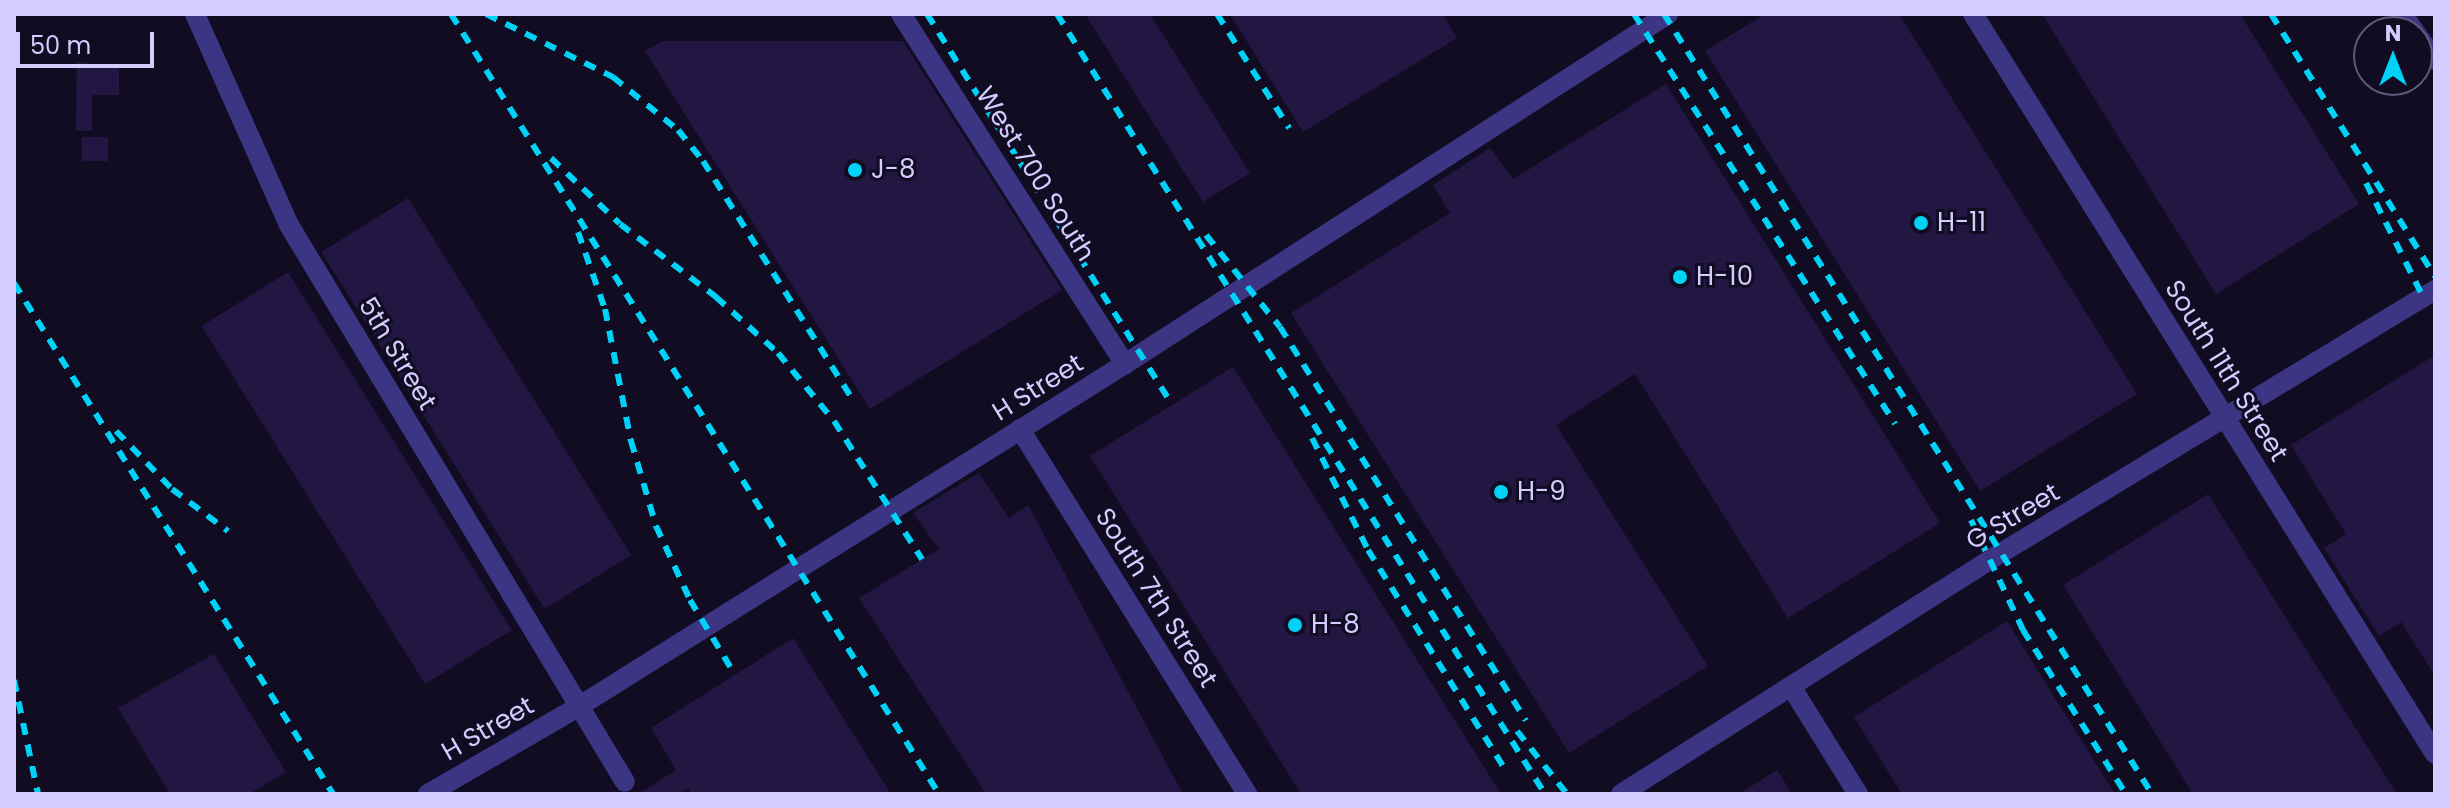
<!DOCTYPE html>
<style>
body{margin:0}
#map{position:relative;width:2449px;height:808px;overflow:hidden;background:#110c21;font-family:Poppins,sans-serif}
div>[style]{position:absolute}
.building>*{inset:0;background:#221743;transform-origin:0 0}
.minor>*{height:20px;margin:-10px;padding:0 10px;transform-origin:10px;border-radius:10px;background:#3b3583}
.rail>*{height:6px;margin-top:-3px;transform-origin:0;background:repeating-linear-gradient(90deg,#00d2f7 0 12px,transparent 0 22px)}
.dots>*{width:22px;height:22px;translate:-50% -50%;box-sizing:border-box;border:4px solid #110c21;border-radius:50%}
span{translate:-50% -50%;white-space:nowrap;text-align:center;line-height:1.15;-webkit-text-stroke:6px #110c21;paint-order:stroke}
.poi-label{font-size:26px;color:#d4ccff}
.left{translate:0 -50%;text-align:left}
.street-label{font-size:26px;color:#d4ccff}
.frame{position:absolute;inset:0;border:16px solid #d4ccff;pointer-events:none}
.north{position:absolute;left:2353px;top:16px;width:80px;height:80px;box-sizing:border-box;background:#110c21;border:2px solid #5f597a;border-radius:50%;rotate:0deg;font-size:22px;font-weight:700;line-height:32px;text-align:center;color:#d4ccff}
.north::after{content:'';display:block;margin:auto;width:28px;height:36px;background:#00d2f7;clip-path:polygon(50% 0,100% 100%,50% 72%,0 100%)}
.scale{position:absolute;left:16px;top:32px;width:138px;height:36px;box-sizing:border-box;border:4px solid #d4ccff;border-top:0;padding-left:10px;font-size:24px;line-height:28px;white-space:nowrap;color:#d4ccff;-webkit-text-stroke:6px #110c21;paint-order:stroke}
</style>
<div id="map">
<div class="building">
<i style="clip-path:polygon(1085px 14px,1150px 14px,1250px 173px,1203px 202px)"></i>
<i style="clip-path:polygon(1230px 14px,1443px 14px,1457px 38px,1303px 132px)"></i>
<i style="clip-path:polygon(1765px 14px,1899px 14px,2137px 394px,1980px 491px,1705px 51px)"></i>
<i style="clip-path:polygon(2042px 14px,2240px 14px,2359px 204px,2216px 294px)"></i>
<i style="clip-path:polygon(663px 41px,903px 41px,1062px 290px,870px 409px,645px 51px)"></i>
<i style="clip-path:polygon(77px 62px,119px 67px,119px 95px,92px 95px,92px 131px,76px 131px)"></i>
<i style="clip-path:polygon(1666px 84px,1940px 523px,1788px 618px,1635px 374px,1556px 425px,1708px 666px,1569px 753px,1291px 313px,1450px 213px,1433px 185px,1490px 148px,1513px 179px)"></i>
<i style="left:82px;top:137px;width:26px;height:24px"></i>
<i style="left:408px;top:198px;width:421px;height:102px;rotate:58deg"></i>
<i style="left:288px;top:272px;width:422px;height:102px;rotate:58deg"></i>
<i style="clip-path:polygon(2435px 355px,2435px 676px,2401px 622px,2379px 636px,2324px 548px,2346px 534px,2291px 445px)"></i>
<i style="clip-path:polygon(1233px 367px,1501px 794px,1301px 794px,1090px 456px)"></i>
<i style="clip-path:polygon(979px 473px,1009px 518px,1028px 505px,1183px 794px,986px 794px,859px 598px,939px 549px,913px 513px)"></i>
<i style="clip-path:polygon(2208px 494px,2397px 794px,2193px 794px,2063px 585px)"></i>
<i style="clip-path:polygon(2007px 621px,2115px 794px,1902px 794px,1854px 717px)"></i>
<i style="clip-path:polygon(793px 638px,891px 794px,692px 794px,688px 788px,678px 794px,638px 794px,676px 770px,651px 728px)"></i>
<i style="clip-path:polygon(214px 654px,286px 772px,249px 794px,170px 794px,118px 708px)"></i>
<i style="clip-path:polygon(1777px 770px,1792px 794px,1739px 794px)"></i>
</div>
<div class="minor">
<i style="left:195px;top:14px;width:231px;rotate:66deg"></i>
<i style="left:289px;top:225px;width:650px;rotate:58.9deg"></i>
<i style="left:901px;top:14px;width:416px;rotate:57.4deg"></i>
<i style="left:1973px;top:14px;width:872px;rotate:58.02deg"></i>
<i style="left:2402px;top:14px;width:22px;rotate:54deg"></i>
<i style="left:2417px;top:35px;width:31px;rotate:54deg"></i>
<i style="left:1020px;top:429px;width:430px;rotate:58.1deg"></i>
<i style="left:1792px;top:688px;width:125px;rotate:58.1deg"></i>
<i style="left:428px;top:794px;width:173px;rotate:-30.1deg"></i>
<i style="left:578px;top:707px;width:646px;rotate:-32.09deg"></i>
<i style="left:1125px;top:364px;width:646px;rotate:-32.8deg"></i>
<i style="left:1621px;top:794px;width:450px;rotate:-32.4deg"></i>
<i style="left:2001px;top:553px;width:507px;rotate:-31.22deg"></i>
</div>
<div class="rail">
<i style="left:451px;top:14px;width:920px;rotate:57.97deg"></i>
<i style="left:486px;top:14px;width:142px;rotate:26.4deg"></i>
<i style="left:613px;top:77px;width:84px;rotate:39.2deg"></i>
<i style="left:678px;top:130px;width:40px;rotate:51deg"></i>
<i style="left:703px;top:161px;width:282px;rotate:57.9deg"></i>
<i style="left:927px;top:14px;width:461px;rotate:57.9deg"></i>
<i style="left:1057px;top:14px;width:920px;rotate:57.97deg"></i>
<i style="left:1217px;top:14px;width:135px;rotate:57.7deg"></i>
<i style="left:1634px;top:14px;width:486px;rotate:57.5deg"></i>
<i style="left:1664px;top:14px;width:920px;rotate:57.97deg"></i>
<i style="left:2271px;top:14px;width:309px;rotate:58deg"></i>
<i style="left:551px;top:158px;width:95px;rotate:43.7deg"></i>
<i style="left:620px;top:224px;width:121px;rotate:37.2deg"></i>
<i style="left:716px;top:297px;width:84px;rotate:42.1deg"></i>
<i style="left:778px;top:353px;width:88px;rotate:50.5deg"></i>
<i style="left:834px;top:421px;width:164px;rotate:57.5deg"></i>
<i style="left:2366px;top:183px;width:127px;rotate:63.4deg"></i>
<i style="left:578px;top:232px;width:82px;rotate:70.7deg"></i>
<i style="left:605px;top:309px;width:135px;rotate:78.9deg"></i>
<i style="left:631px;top:441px;width:89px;rotate:73.6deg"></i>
<i style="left:656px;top:526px;width:81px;rotate:65.3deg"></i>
<i style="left:690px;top:600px;width:87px;rotate:59deg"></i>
<i style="left:1206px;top:235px;width:118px;rotate:51.2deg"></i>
<i style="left:1280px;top:327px;width:464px;rotate:58deg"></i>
<i style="left:14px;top:283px;width:602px;rotate:58.02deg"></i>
<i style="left:116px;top:431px;width:81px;rotate:46deg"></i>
<i style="left:172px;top:489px;width:70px;rotate:36.9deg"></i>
<i style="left:1312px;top:438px;width:125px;rotate:63.4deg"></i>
<i style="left:1368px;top:550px;width:255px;rotate:58deg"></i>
<i style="left:1971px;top:520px;width:122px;rotate:64.7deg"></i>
<i style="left:2023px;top:630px;width:194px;rotate:57.9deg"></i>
<i style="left:14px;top:680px;width:116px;rotate:78.1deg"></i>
<i style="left:1517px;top:731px;width:80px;rotate:51.6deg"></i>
</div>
<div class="dots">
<i style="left:855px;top:170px;background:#00d2f7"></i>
<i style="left:1921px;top:223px;background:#00d2f7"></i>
<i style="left:1680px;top:277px;background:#00d2f7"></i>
<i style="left:1501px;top:492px;background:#00d2f7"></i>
<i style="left:1295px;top:625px;background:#00d2f7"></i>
</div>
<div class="poi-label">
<span class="left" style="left:871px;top:170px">J-8</span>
<span class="left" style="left:1937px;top:223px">H-11</span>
<span class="left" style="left:1696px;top:277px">H-10</span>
<span class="left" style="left:1517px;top:492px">H-9</span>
<span class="left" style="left:1311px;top:625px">H-8</span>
</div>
<div class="street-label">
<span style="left:1035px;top:174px;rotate:58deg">West 700 South</span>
<span style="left:397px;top:354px;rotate:59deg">5th Street</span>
<span style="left:2226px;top:371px;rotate:58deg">South 11th Street</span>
<span style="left:1038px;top:388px;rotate:-32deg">H Street</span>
<span style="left:2013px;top:517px;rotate:-31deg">G Street</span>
<span style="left:1156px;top:598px;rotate:58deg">South 7th Street</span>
<span style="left:488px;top:729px;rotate:-30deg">H Street</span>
</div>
<div class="frame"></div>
<div class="north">N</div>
<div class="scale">50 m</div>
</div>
